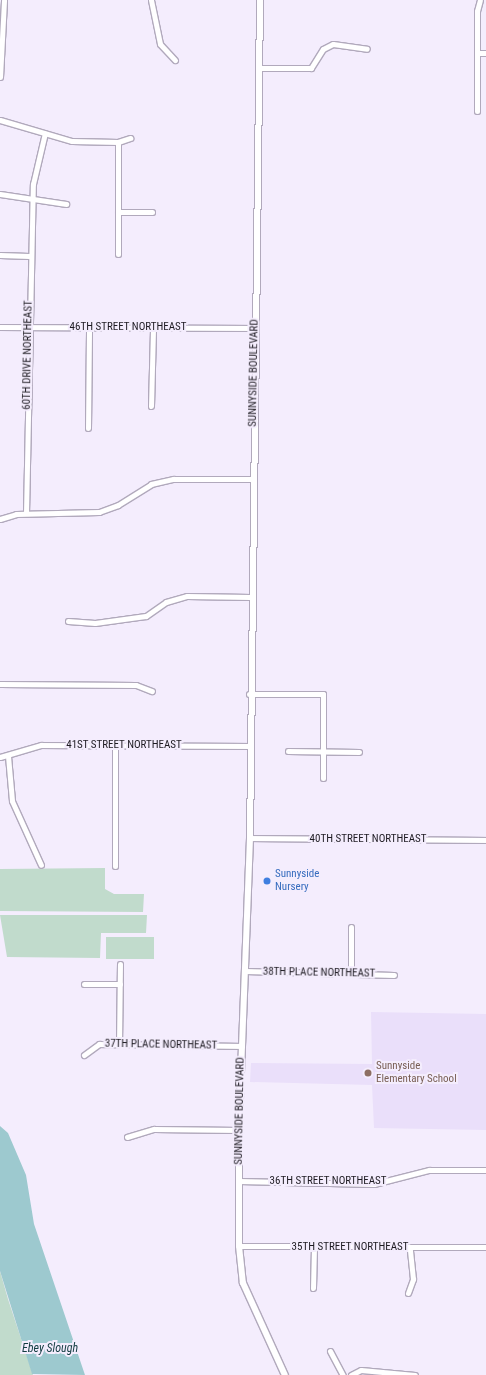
<!DOCTYPE html>
<style>
body{margin:0}
#map{position:relative;width:486px;height:1375px;overflow:hidden;background:#f4edfd;font-family:"Roboto Condensed",sans-serif}
div>[style]{position:absolute}
.built>*{inset:0;background:#eadffa}
.green>*{inset:0;background:#c1dbcc;transform-origin:0 0}
.water>*{inset:0;background:#9dc9cf}
.roads{filter:drop-shadow(1px 0 #b1a9bc) drop-shadow(-1px 0 #b1a9bc) drop-shadow(0 1px #b1a9bc) drop-shadow(0 -1px #b1a9bc)}
.minor>*{height:5px;margin:-2.5px;padding:0 2.5px;transform-origin:2.5px;border-radius:2.5px;background:#fff}
.tertiary>*{height:6px;margin:-3px;padding:0 3px;transform-origin:3px;border-radius:3px;background:#fff}
.dots>*{width:11px;height:11px;translate:-50% -50%;box-sizing:border-box;border:2px solid #f4edfd;border-radius:50%}
span{translate:-50% -50%;white-space:nowrap;text-align:center;line-height:1.15;-webkit-text-stroke:4px #f4edfd;paint-order:stroke}
.street-label{font-size:11px;color:#1e1b22}
.shop-label{font-size:11px;color:#366cbe}
.left{translate:0 -50%;text-align:left}
.education-label{font-size:11px;color:#785e54}
.water-label{font-size:12px;color:#123c41;font-style:italic}
</style>
<div id="map">
<div class="built">
<i style="clip-path:polygon(371px 1012px,486px 1014px,486px 1130px,374px 1128px,372px 1085px,250px 1082px,251px 1063px,372px 1064px)"></i>
</div>
<div class="green">
<i style="clip-path:polygon(105px 868px,105px 889px,114px 894px,144px 894px,143px 912px,0 911px,0 869px)"></i>
<i style="clip-path:polygon(0 915px,147px 915px,146px 933px,101px 933px,100px 958px,7px 957px)"></i>
<i style="left:106px;top:937px;width:48px;height:22px"></i>
<i style="clip-path:polygon(0 1271px,8px 1299px,33px 1375px,0 1375px)"></i>
</div>
<div class="water">
<i style="clip-path:polygon(0 1126px,8px 1133px,26px 1175px,34px 1224px,85px 1375px,32px 1374px,0 1271px)"></i>
</div>
<div class="roads">
<div class="minor">
<i style="left:151px;top:0;width:45px;rotate:78.4deg"></i>
<i style="left:160px;top:44px;width:22px;rotate:47deg"></i>
<i style="left:477px;top:53px;width:9px"></i>
<i style="left:259px;top:68px;width:52px"></i>
<i style="left:311px;top:68px;width:22px;rotate:-58deg"></i>
<i style="left:323px;top:49px;width:11px;rotate:-27deg"></i>
<i style="left:333px;top:44px;width:34px;rotate:8deg"></i>
<i style="left:0;top:77px;width:77px;rotate:-87deg"></i>
<i style="left:477px;top:111px;width:100px;rotate:-90deg"></i>
<i style="left:477px;top:11px;width:11px;rotate:-75deg"></i>
<i style="left:0;top:120px;width:75px;rotate:16.3deg"></i>
<i style="left:72px;top:141px;width:46px;rotate:1.2deg"></i>
<i style="left:118px;top:142px;width:13px;rotate:-18deg"></i>
<i style="left:0;top:194px;width:67px;rotate:8.6deg"></i>
<i style="left:118px;top:212px;width:34px"></i>
<i style="left:118px;top:254px;width:112px;rotate:-90deg"></i>
<i style="left:0;top:255px;width:29px;rotate:2deg"></i>
<i style="left:0;top:327px;width:255px;rotate:0.2deg"></i>
<i style="left:151px;top:406px;width:79px;rotate:-88.5deg"></i>
<i style="left:88px;top:428px;width:101px;rotate:-89.4deg"></i>
<i style="left:26px;top:513px;width:329px;rotate:-88.8deg"></i>
<i style="left:33px;top:184px;width:52px;rotate:-76.8deg"></i>
<i style="left:0;top:519px;width:17px;rotate:-17deg"></i>
<i style="left:16px;top:514px;width:83px;rotate:-1.4deg"></i>
<i style="left:99px;top:512px;width:20px;rotate:-20deg"></i>
<i style="left:118px;top:505px;width:39px;rotate:-32deg"></i>
<i style="left:151px;top:484px;width:23px;rotate:-13deg"></i>
<i style="left:173px;top:479px;width:79px"></i>
<i style="left:68px;top:621px;width:27px;rotate:4deg"></i>
<i style="left:95px;top:623px;width:51px;rotate:-7.8deg"></i>
<i style="left:146px;top:616px;width:24px;rotate:-35deg"></i>
<i style="left:166px;top:602px;width:22px;rotate:-16deg"></i>
<i style="left:187px;top:596px;width:63px;rotate:0.9deg"></i>
<i style="left:0;top:684px;width:136px;rotate:0.4deg"></i>
<i style="left:136px;top:685px;width:17px;rotate:21deg"></i>
<i style="left:249px;top:694px;width:74px"></i>
<i style="left:323px;top:694px;width:84px;rotate:90deg"></i>
<i style="left:288px;top:751px;width:71px;rotate:0.8deg"></i>
<i style="left:8px;top:756px;width:45px;rotate:84.9deg"></i>
<i style="left:12px;top:801px;width:70px;rotate:65.6deg"></i>
<i style="left:0;top:757px;width:43px;rotate:-16.3deg"></i>
<i style="left:41px;top:745px;width:208px;rotate:0.3deg"></i>
<i style="left:250px;top:838px;width:236px;rotate:0.5deg"></i>
<i style="left:115px;top:866px;width:121px;rotate:-90deg"></i>
<i style="left:245px;top:971px;width:149px;rotate:1.5deg"></i>
<i style="left:351px;top:973px;width:46px;rotate:-90deg"></i>
<i style="left:84px;top:984px;width:36px"></i>
<i style="left:119px;top:1045px;width:81px;rotate:-89.3deg"></i>
<i style="left:84px;top:1055px;width:19px;rotate:-36deg"></i>
<i style="left:99px;top:1044px;width:143px;rotate:0.8deg"></i>
<i style="left:127px;top:1137px;width:28px;rotate:-17deg"></i>
<i style="left:154px;top:1129px;width:85px;rotate:0.7deg"></i>
<i style="left:239px;top:1181px;width:135px;rotate:1.3deg"></i>
<i style="left:374px;top:1184px;width:57px;rotate:-14.3deg"></i>
<i style="left:429px;top:1170px;width:57px"></i>
<i style="left:239px;top:1246px;width:247px;rotate:0.2deg"></i>
<i style="left:313px;top:1288px;width:41px;rotate:-88.6deg"></i>
<i style="left:408px;top:1293px;width:15px;rotate:-70deg"></i>
<i style="left:413px;top:1279px;width:31px;rotate:-96deg"></i>
<i style="left:330px;top:1351px;width:27px;rotate:62deg"></i>
<i style="left:351px;top:1375px;width:11px;rotate:-27deg"></i>
<i style="left:361px;top:1370px;width:54px;rotate:5.3deg"></i>
</div>
<div class="tertiary">
<i style="left:260px;top:0;width:838px;rotate:90.68deg"></i>
<i style="left:250px;top:838px;width:292px;rotate:92.2deg"></i>
<i style="left:239px;top:1130px;width:116px;rotate:90deg"></i>
<i style="left:239px;top:1246px;width:37px;rotate:84deg"></i>
<i style="left:243px;top:1283px;width:101px;rotate:65.5deg"></i>
</div>
</div>
<div class="dots">
<i style="left:267px;top:881px;background:#3f7fe0"></i>
<i style="left:368px;top:1073px;background:#8d6e63"></i>
</div>
<div class="street-label">
<span style="left:128px;top:327px">46TH STREET NORTHEAST</span>
<span style="left:28px;top:355px;rotate:-89deg">60TH DRIVE NORTHEAST</span>
<span style="left:254px;top:373px;rotate:-89deg">SUNNYSIDE BOULEVARD</span>
<span style="left:124px;top:745px">41ST STREET NORTHEAST</span>
<span style="left:368px;top:839px">40TH STREET NORTHEAST</span>
<span style="left:319px;top:973px;rotate:1deg">38TH PLACE NORTHEAST</span>
<span style="left:161px;top:1045px;rotate:1deg">37TH PLACE NORTHEAST</span>
<span style="left:240px;top:1111px;rotate:-89deg">SUNNYSIDE BOULEVARD</span>
<span style="left:328px;top:1181px">36TH STREET NORTHEAST</span>
<span style="left:350px;top:1247px">35TH STREET NORTHEAST</span>
</div>
<div class="shop-label">
<span class="left" style="left:275px;top:881px">Sunnyside<br>Nursery</span>
</div>
<div class="education-label">
<span class="left" style="left:376px;top:1073px">Sunnyside<br>Elementary School</span>
</div>
<div class="water-label">
<span style="left:50px;top:1349px">Ebey Slough</span>
</div>
</div>
